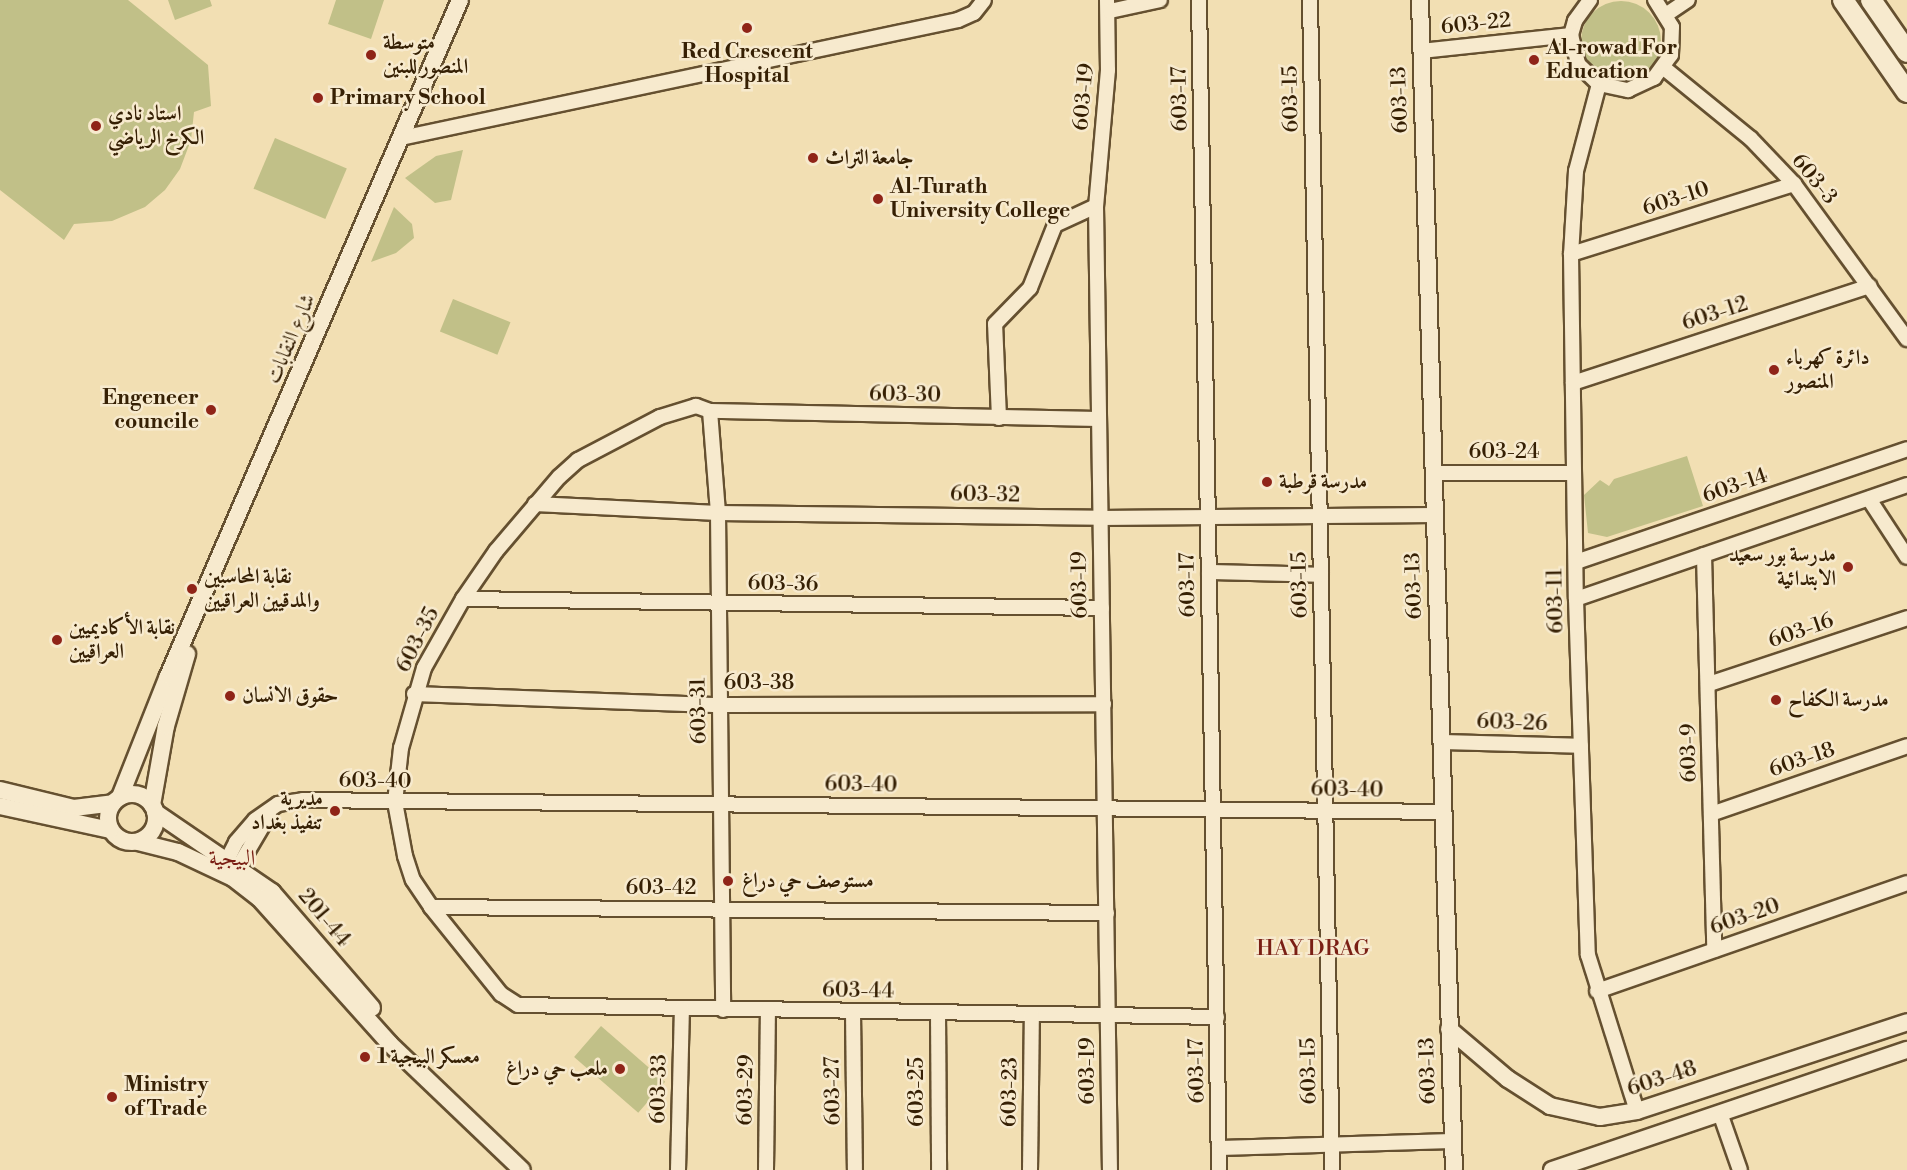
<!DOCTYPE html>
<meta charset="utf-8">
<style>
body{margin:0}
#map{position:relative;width:1907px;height:1170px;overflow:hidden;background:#f2dfb3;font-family:"Libre Bodoni",Amiri,serif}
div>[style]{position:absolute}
.green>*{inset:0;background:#c1c088;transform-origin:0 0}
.round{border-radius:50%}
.roads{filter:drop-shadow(2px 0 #655030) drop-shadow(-2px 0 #655030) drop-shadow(0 2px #655030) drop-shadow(0 -2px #655030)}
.minor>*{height:14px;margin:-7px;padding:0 7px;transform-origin:7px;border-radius:7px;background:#f7eace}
.tertiary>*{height:16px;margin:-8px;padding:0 8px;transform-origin:8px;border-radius:8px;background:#f7eace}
.tertiary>.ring{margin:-8px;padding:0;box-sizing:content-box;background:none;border:16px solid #f7eace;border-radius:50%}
.secondary>*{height:20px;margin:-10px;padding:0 10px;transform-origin:10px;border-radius:10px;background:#f7eace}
.dots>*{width:16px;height:16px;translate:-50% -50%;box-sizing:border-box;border:3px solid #f7eace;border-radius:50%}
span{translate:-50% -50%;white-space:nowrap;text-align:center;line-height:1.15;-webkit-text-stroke:5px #f7eace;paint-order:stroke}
.street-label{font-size:21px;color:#362004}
.poi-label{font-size:21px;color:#362004;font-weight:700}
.left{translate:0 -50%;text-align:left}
.right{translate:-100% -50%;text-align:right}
.neighbourhood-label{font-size:22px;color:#7a1f14}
</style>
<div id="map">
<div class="green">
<i style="clip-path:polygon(0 0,128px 0,208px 65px,211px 106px,194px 112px,191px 140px,180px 169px,165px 190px,145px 207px,112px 221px,74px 224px,64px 240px,0 190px)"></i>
<i style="clip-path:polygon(168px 0,210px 0,212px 6px,175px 20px)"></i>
<i style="clip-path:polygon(336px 0,384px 0,371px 39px,328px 24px)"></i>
<i class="round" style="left:1581px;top:1px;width:80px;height:80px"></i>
<i style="left:275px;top:138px;width:78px;height:55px;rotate:23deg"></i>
<i style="clip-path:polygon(463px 150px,451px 200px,435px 203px,405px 178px,436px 156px)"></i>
<i style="clip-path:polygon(394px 207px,412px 224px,414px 238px,396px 253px,371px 262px)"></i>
<i style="left:453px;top:299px;width:62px;height:35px;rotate:22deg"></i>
<i style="clip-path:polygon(1687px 456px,1703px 506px,1607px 537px,1588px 533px,1584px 495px,1600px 480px,1609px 486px,1614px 479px)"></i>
<i style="left:601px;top:1026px;width:85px;height:41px;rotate:41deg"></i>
</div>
<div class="roads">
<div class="minor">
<i style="left:1107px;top:0;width:70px;rotate:89.2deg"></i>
<i style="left:1108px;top:70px;width:137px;rotate:95deg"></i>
<i style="left:1096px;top:206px;width:964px;rotate:89.17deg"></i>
<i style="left:1199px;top:0;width:1170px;rotate:89.02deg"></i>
<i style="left:1310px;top:0;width:1170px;rotate:88.92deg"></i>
<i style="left:1590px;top:0;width:26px;rotate:126deg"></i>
<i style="left:1575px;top:21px;width:15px;rotate:106deg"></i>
<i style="left:1571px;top:35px;width:30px;rotate:76deg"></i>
<i style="left:1578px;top:64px;width:29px;rotate:44deg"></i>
<i style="left:1599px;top:84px;width:30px;rotate:12deg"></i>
<i style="left:1628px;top:90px;width:29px;rotate:-25deg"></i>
<i style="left:1654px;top:78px;width:29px;rotate:-54deg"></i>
<i style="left:1671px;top:55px;width:28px;rotate:-88deg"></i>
<i style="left:1672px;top:27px;width:32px;rotate:-122deg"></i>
<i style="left:1110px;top:11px;width:51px;rotate:-12.4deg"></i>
<i style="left:1667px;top:14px;width:25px;rotate:-34deg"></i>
<i style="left:1421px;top:51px;width:151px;rotate:-6.1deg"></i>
<i style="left:1664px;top:68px;width:112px;rotate:39.2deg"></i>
<i style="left:1751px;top:139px;width:62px;rotate:46.3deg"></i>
<i style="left:1794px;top:184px;width:192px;rotate:53.9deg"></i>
<i style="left:1599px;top:84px;width:90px;rotate:104.8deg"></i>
<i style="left:1576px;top:171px;width:83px;rotate:93.4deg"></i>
<i style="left:1571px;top:254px;width:345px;rotate:89.2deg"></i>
<i style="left:1576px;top:599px;width:356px;rotate:88.1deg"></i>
<i style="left:1588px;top:955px;width:164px;rotate:72.6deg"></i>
<i style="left:401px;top:138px;width:569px;rotate:-11.96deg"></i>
<i style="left:958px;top:20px;width:17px;rotate:-24deg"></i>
<i style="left:974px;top:13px;width:16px;rotate:-52deg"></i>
<i style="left:1571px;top:254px;width:234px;rotate:-17.4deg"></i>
<i style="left:1573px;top:383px;width:312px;rotate:-18.1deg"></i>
<i style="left:710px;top:411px;width:102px;rotate:85.5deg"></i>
<i style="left:718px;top:513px;width:497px;rotate:89.4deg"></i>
<i style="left:999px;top:418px;width:94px;rotate:-92.4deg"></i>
<i style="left:995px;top:324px;width:50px;rotate:-45.8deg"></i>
<i style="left:1030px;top:288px;width:68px;rotate:-68.4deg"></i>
<i style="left:1055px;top:225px;width:45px;rotate:-24.9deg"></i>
<i style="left:1098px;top:419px;width:388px;rotate:-178.8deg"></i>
<i style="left:710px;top:411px;width:15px;rotate:-160deg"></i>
<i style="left:696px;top:406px;width:38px;rotate:163deg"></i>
<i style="left:660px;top:417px;width:93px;rotate:152.3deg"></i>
<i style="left:578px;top:460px;width:25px;rotate:138deg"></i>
<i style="left:559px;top:477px;width:97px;rotate:130.4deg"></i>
<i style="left:496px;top:551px;width:58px;rotate:124.5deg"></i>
<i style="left:463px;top:599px;width:79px;rotate:119.5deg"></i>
<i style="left:424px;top:668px;width:83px;rotate:106deg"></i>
<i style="left:401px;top:748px;width:54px;rotate:96.3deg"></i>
<i style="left:395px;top:802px;width:55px;rotate:79.5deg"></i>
<i style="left:405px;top:856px;width:25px;rotate:72deg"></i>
<i style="left:413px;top:880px;width:32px;rotate:56deg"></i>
<i style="left:431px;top:907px;width:112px;rotate:51.2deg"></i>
<i style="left:501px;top:994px;width:20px;rotate:33deg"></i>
<i style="left:518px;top:1005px;width:699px;rotate:0.98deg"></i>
<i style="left:1434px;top:473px;width:140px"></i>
<i style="left:1869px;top:499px;width:69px;rotate:56.8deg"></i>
<i style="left:535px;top:504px;width:183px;rotate:2.8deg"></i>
<i style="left:718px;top:513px;width:382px;rotate:0.7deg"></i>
<i style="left:1100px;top:518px;width:335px;rotate:-0.5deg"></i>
<i style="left:1704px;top:555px;width:395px;rotate:88.5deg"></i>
<i style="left:1576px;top:562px;width:350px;rotate:-18.8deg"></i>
<i style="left:1209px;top:572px;width:112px;rotate:1.5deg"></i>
<i style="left:463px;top:599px;width:639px;rotate:0.81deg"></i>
<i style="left:1576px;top:599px;width:350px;rotate:-19deg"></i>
<i style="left:1709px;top:684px;width:209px;rotate:-18.4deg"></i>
<i style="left:414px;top:694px;width:306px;rotate:2.1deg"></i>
<i style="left:720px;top:705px;width:384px;rotate:-0.1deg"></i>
<i style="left:1441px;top:742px;width:140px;rotate:1.6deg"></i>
<i style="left:1711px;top:814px;width:207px;rotate:-19.1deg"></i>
<i style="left:223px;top:868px;width:29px;rotate:-63deg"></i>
<i style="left:236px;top:842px;width:29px;rotate:-49deg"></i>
<i style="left:255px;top:820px;width:28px;rotate:-35deg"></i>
<i style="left:278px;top:804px;width:25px;rotate:-9deg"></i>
<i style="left:303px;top:800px;width:1140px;rotate:0.6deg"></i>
<i style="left:233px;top:876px;width:71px;rotate:-59.5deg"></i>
<i style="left:431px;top:907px;width:676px;rotate:0.51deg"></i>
<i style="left:1597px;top:991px;width:328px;rotate:-19.2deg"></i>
<i style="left:853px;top:1012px;width:158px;rotate:89.3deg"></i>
<i style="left:938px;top:1013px;width:157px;rotate:89.6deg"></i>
<i style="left:1720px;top:1113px;width:60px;rotate:70.7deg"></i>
<i style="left:1219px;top:1148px;width:234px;rotate:-1.7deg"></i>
<i style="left:678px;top:1170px;width:161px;rotate:-88.6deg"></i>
<i style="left:766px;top:1170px;width:160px;rotate:-89.3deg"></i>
<i style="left:1030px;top:1170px;width:156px;rotate:-89.3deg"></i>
</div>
<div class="tertiary">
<i style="left:1420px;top:0;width:1170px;rotate:88.34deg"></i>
<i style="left:0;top:790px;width:76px;rotate:13.7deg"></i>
<i style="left:74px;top:808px;width:39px;rotate:-7deg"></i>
<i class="ring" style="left:108px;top:794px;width:32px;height:32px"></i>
<i style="left:120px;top:797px;width:130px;rotate:-68.4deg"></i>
<i style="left:168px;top:676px;width:736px;rotate:-66.64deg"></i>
<i style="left:152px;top:805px;width:80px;rotate:-80deg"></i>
<i style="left:166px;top:726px;width:75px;rotate:-73.7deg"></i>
<i style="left:0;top:806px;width:113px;rotate:12.3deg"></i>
<i style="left:155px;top:812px;width:142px;rotate:34.4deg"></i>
<i style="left:272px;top:892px;width:153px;rotate:49.2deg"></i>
<i style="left:138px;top:842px;width:41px;rotate:14deg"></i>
<i style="left:178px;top:852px;width:61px;rotate:25.3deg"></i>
<i style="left:233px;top:878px;width:33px;rotate:38deg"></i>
<i style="left:259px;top:898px;width:196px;rotate:48.1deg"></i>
<i style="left:390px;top:1044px;width:182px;rotate:43.7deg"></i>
<i style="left:1449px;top:1029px;width:77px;rotate:40.3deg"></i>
<i style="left:1508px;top:1079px;width:50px;rotate:32.7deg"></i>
<i style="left:1550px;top:1106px;width:51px;rotate:12.4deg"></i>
<i style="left:1600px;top:1117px;width:37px;rotate:-9deg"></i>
<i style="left:1637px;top:1111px;width:284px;rotate:-18.2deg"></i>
<i style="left:1552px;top:1170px;width:375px;rotate:-18.7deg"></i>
</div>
<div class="secondary">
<i style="left:1843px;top:0;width:112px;rotate:55.2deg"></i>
<i style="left:1871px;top:0;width:63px;rotate:55.3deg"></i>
</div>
</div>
<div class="dots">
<i style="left:747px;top:28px;background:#8f2418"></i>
<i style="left:371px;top:55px;background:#8f2418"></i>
<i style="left:1534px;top:60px;background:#8f2418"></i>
<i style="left:318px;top:98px;background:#8f2418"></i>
<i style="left:96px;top:126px;background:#8f2418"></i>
<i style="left:813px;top:158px;background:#8f2418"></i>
<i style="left:878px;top:199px;background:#8f2418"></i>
<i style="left:1774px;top:370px;background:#8f2418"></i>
<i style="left:211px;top:410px;background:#8f2418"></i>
<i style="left:1267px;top:482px;background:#8f2418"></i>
<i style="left:1848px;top:567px;background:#8f2418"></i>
<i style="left:192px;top:589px;background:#8f2418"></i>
<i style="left:57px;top:640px;background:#8f2418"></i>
<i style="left:230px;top:696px;background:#8f2418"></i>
<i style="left:1776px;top:700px;background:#8f2418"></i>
<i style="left:335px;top:811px;background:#8f2418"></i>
<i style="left:728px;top:881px;background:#8f2418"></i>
<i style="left:365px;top:1057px;background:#8f2418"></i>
<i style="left:620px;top:1069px;background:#8f2418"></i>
<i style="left:112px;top:1097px;background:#8f2418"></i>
</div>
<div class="street-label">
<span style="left:1476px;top:24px;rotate:-6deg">603-22</span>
<span style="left:1084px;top:97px;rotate:-85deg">603-19</span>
<span style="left:1180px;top:99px;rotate:-91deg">603-17</span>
<span style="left:1291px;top:99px;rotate:-91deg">603-15</span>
<span style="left:1400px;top:100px;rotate:-92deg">603-13</span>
<span style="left:1814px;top:179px;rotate:51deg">603-3</span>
<span style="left:1676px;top:199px;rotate:-18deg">603-10</span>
<span style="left:1715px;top:314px;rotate:-18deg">603-12</span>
<span style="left:291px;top:339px;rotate:-67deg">شارع النقابات</span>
<span style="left:905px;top:395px;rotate:1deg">603-30</span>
<span style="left:1504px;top:452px">603-24</span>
<span style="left:1735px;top:486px;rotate:-19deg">603-14</span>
<span style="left:985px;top:495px;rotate:1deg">603-32</span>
<span style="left:783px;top:584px;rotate:1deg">603-36</span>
<span style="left:1080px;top:585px;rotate:-91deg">603-19</span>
<span style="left:1188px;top:585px;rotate:-91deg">603-17</span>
<span style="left:1300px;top:585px;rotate:-91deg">603-15</span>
<span style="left:1414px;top:586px;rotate:-92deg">603-13</span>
<span style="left:1556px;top:601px;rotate:-91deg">603-11</span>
<span style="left:1801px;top:631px;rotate:-19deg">603-16</span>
<span style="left:418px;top:640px;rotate:-63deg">603-35</span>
<span style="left:759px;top:683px">603-38</span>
<span style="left:699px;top:711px;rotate:-91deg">603-31</span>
<span style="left:1512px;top:723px;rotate:2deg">603-26</span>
<span style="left:1689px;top:753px;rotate:-91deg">603-9</span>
<span style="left:1802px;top:760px;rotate:-19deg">603-18</span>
<span style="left:375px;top:781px;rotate:1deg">603-40</span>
<span style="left:861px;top:785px;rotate:1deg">603-40</span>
<span style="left:1347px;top:790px;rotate:1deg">603-40</span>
<span style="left:661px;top:888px">603-42</span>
<span style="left:1745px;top:917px;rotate:-19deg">603-20</span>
<span style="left:324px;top:918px;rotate:50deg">201-44</span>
<span style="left:858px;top:991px;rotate:1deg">603-44</span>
<span style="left:1088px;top:1071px;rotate:-90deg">603-19</span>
<span style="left:1197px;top:1071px;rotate:-91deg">603-17</span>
<span style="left:1309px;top:1071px;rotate:-91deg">603-15</span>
<span style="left:1428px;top:1071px;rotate:-92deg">603-13</span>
<span style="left:1662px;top:1079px;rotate:-18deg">603-48</span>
<span style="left:659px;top:1089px;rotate:-89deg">603-33</span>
<span style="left:746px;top:1090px;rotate:-89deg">603-29</span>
<span style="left:833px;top:1091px;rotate:-91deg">603-27</span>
<span style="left:917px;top:1092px;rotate:-90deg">603-25</span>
<span style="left:1010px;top:1092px;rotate:-89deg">603-23</span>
</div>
<div class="poi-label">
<span class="left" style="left:383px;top:55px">متوسطة<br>المنصور للبنين</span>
<span class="left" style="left:1546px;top:60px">Al-rowad For<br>Education</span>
<span style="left:747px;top:64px">Red Crescent<br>Hospital</span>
<span class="left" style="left:330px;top:98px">Primary School</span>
<span class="left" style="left:108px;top:126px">استاد نادي<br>الكرخ الرياضي</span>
<span class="left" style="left:825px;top:158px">جامعة التراث</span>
<span class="left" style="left:890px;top:199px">Al-Turath<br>University College</span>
<span class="left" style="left:1786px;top:370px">دائرة كهرباء<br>المنصور</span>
<span class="right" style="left:199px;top:410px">Engeneer<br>councile</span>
<span class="left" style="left:1279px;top:482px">مدرسة قرطبة</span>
<span class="right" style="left:1836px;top:567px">مدرسة بور سعيد<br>الابتدائية</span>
<span class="left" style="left:204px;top:589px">نقابة المحاسبين<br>والمدقيين العراقيين</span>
<span class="left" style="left:69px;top:640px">نقابة الأكاديميين<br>العراقيين</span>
<span class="left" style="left:242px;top:696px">حقوق الانسان</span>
<span class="left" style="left:1788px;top:700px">مدرسة الكفاح</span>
<span class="right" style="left:323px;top:811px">مديرية<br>تنفيذ بغداد</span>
<span class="left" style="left:742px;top:881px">مستوصف حي دراغ</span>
<span class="left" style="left:377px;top:1057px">معسكر البيجية 1</span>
<span class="right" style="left:608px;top:1069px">ملعب حي دراغ</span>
<span class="left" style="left:124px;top:1097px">Ministry<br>of Trade</span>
</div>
<div class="neighbourhood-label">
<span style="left:232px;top:859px">البيجية</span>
<span style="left:1313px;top:949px">HAY DRAG</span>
</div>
</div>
